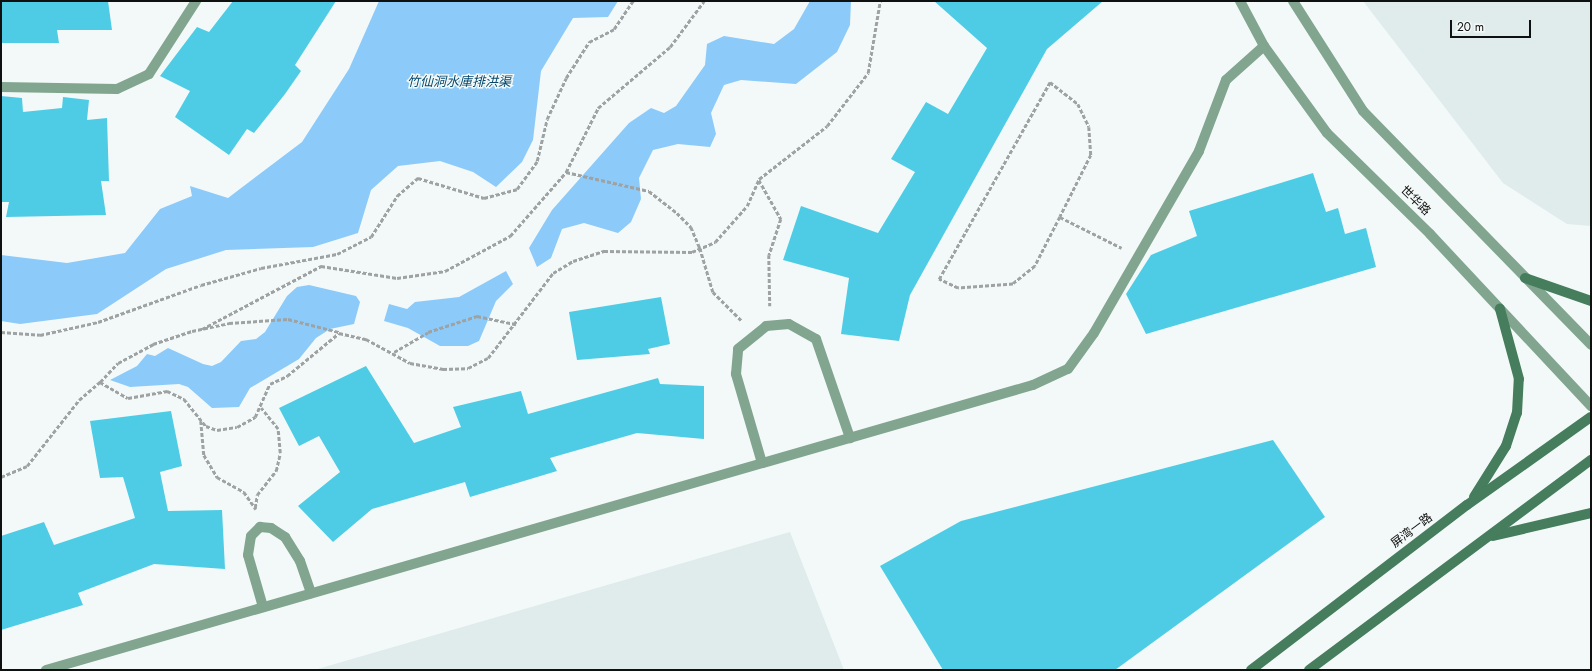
<!DOCTYPE html>
<meta charset="utf-8">
<style>
body{margin:0}
#map{position:relative;width:1592px;height:671px;overflow:hidden;background:#f3f9f8;font-family:Jost,"Noto Sans SC",sans-serif}
div>[style]{position:absolute}
.built>*{inset:0;background:#dfeceb}
.water>*{inset:0;background:#8ccaf9}
.building>*{inset:0;background:#4ecce5}
.path>*{height:2.5px;margin-top:-1.25px;transform-origin:0;background:repeating-linear-gradient(90deg,#9ea2a2 0 4px,transparent 0 6px)}
.service>*{height:10px;margin:-5px;padding:0 5px;transform-origin:5px;border-radius:5px;background:#81a58f}
.tertiary>*{height:10px;margin:-5px;padding:0 5px;transform-origin:5px;border-radius:5px;background:#81a58f}
.secondary>*{height:10px;margin:-5px;padding:0 5px;transform-origin:5px;border-radius:5px;background:#457d5d}
span{translate:-50% -50%;white-space:nowrap;text-align:center;line-height:1.15;-webkit-text-stroke:3px #f3f9f8;paint-order:stroke}
.street-label{font-size:12px;color:#0f1010}
.water-label{font-size:13px;color:#05476c;font-style:italic}
.frame{position:absolute;inset:0;border:2px solid #0f1010;pointer-events:none}
.scale{position:absolute;left:1450px;top:20px;width:81px;height:18px;box-sizing:border-box;border:2px solid #0f1010;border-top:0;padding-left:5px;font-size:12px;line-height:14px;white-space:nowrap;color:#0f1010;-webkit-text-stroke:3px #f3f9f8;paint-order:stroke}
</style>
<div id="map">
<div class="built">
<i style="clip-path:polygon(1363px 1px,1591px 1px,1591px 226px,1567px 224px,1503px 183px)"></i>
<i style="clip-path:polygon(790px 532px,844px 670px,314px 670px)"></i>
</div>
<div class="water">
<i style="clip-path:polygon(379px 1px,618px 1px,608px 17px,573px 18px,541px 71px,533px 140px,522px 162px,496px 187px,473px 172px,440px 161px,398px 166px,371px 190px,358px 233px,313px 247px,226px 250px,166px 269px,97px 314px,20px 324px,1px 321px,1px 255px,67px 263px,125px 253px,160px 209px,192px 196px,190px 186px,228px 198px,302px 142px,349px 69px)"></i>
<i style="clip-path:polygon(810px 1px,851px 1px,850px 25px,837px 52px,796px 84px,741px 80px,724px 85px,711px 113px,716px 134px,710px 147px,678px 144px,653px 150px,639px 178px,641px 199px,631px 222px,618px 233px,584px 223px,562px 229px,551px 258px,537px 267px,529px 248px,552px 210px,629px 123px,651px 108px,664px 113px,676px 106px,705px 65px,707px 44px,724px 36px,774px 44px,794px 29px)"></i>
<i style="clip-path:polygon(506px 271px,513px 284px,496px 301px,479px 341px,468px 346px,440px 346px,408px 328px,384px 321px,389px 304px,407px 309px,415px 302px,459px 297px)"></i>
<i style="clip-path:polygon(309px 285px,356px 296px,360px 302px,354px 324px,330px 329px,316px 338px,299px 359px,250px 388px,239px 407px,212px 408px,188px 387px,179px 384px,130px 387px,110px 380px,137px 366px,147px 354px,155px 356px,168px 348px,203px 364px,212px 366px,221px 362px,241px 341px,256px 339px,265px 332px,287px 296px,297px 287px)"></i>
</div>
<div class="building">
<i style="clip-path:polygon(1px 1px,108px 1px,112px 30px,57px 30px,59px 43px,1px 43px)"></i>
<i style="clip-path:polygon(233px 1px,336px 1px,295px 65px,301px 71px,285px 94px,254px 133px,247px 129px,229px 155px,175px 117px,190px 91px,160px 76px,197px 27px,209px 32px)"></i>
<i style="clip-path:polygon(934px 1px,1103px 1px,1047px 49px,910px 295px,899px 341px,841px 334px,849px 278px,783px 260px,801px 206px,878px 233px,915px 172px,891px 159px,926px 102px,948px 114px,987px 48px)"></i>
<i style="clip-path:polygon(1px 96px,22px 98px,23px 112px,62px 108px,63px 97px,89px 100px,87px 120px,107px 118px,109px 181px,101px 181px,106px 215px,6px 217px,9px 202px,1px 202px)"></i>
<i style="clip-path:polygon(1313px 173px,1326px 212px,1338px 208px,1345px 234px,1366px 228px,1376px 267px,1146px 334px,1126px 294px,1151px 255px,1197px 236px,1189px 211px)"></i>
<i style="clip-path:polygon(661px 297px,670px 344px,648px 349px,650px 354px,577px 360px,569px 312px)"></i>
<i style="clip-path:polygon(366px 366px,414px 443px,461px 427px,453px 407px,521px 391px,528px 414px,658px 378px,660px 384px,704px 386px,704px 439px,637px 433px,550px 458px,557px 471px,470px 497px,465px 482px,372px 509px,333px 542px,298px 506px,340px 472px,319px 436px,299px 446px,279px 408px)"></i>
<i style="clip-path:polygon(171px 411px,182px 466px,160px 472px,168px 511px,222px 510px,225px 569px,154px 564px,78px 593px,83px 605px,1px 630px,1px 536px,44px 522px,54px 545px,135px 518px,123px 477px,100px 478px,90px 421px)"></i>
<i style="clip-path:polygon(1273px 440px,1325px 517px,1115px 670px,943px 670px,880px 566px,961px 521px)"></i>
</div>
<div class="path">
<i style="left:566px;top:172px;width:85px;rotate:12.9deg"></i>
<i style="left:649px;top:191px;width:36px;rotate:38deg"></i>
<i style="left:677px;top:213px;width:20px;rotate:45deg"></i>
<i style="left:691px;top:227px;width:23px;rotate:67deg"></i>
<i style="left:700px;top:248px;width:46px;rotate:73.5deg"></i>
<i style="left:713px;top:292px;width:41px;rotate:45deg"></i>
<i style="left:759px;top:180px;width:45px;rotate:60.6deg"></i>
<i style="left:781px;top:219px;width:38px;rotate:108deg"></i>
<i style="left:769px;top:255px;width:51px;rotate:88.9deg"></i>
<i style="left:1060px;top:217px;width:55px;rotate:117deg"></i>
<i style="left:1035px;top:266px;width:28px;rotate:141deg"></i>
<i style="left:1013px;top:284px;width:55px;rotate:175.8deg"></i>
<i style="left:958px;top:288px;width:21px;rotate:-155deg"></i>
<i style="left:939px;top:279px;width:226px;rotate:-60.6deg"></i>
<i style="left:1050px;top:82px;width:36px;rotate:38deg"></i>
<i style="left:1078px;top:104px;width:25px;rotate:64deg"></i>
<i style="left:1089px;top:127px;width:28px;rotate:86deg"></i>
<i style="left:1091px;top:155px;width:69px;rotate:116.6deg"></i>
<i style="left:1060px;top:217px;width:69px;rotate:26.6deg"></i>
<i style="left:202px;top:329px;width:135px;rotate:-27.9deg"></i>
<i style="left:321px;top:266px;width:77px;rotate:9deg"></i>
<i style="left:397px;top:278px;width:49px;rotate:-8.3deg"></i>
<i style="left:445px;top:271px;width:74px;rotate:-28.3deg"></i>
<i style="left:510px;top:236px;width:85px;rotate:-48.8deg"></i>
<i style="left:566px;top:172px;width:72px;rotate:-63.4deg"></i>
<i style="left:598px;top:108px;width:94px;rotate:-40.3deg"></i>
<i style="left:670px;top:47px;width:57px;rotate:-53.5deg"></i>
<i style="left:1px;top:332px;width:39px;rotate:4deg"></i>
<i style="left:40px;top:335px;width:59px;rotate:-12.6deg"></i>
<i style="left:98px;top:322px;width:109px;rotate:-19.8deg"></i>
<i style="left:201px;top:285px;width:62px;rotate:-15.8deg"></i>
<i style="left:261px;top:268px;width:77px;rotate:-10.4deg"></i>
<i style="left:337px;top:254px;width:38px;rotate:-27deg"></i>
<i style="left:371px;top:237px;width:49px;rotate:-57.6deg"></i>
<i style="left:397px;top:196px;width:28px;rotate:-41deg"></i>
<i style="left:418px;top:178px;width:69px;rotate:16.9deg"></i>
<i style="left:484px;top:198px;width:34px;rotate:-15deg"></i>
<i style="left:517px;top:189px;width:34px;rotate:-54deg"></i>
<i style="left:537px;top:161px;width:43px;rotate:-76.6deg"></i>
<i style="left:547px;top:119px;width:45px;rotate:-65.1deg"></i>
<i style="left:566px;top:78px;width:43px;rotate:-57.4deg"></i>
<i style="left:589px;top:42px;width:28px;rotate:-27deg"></i>
<i style="left:614px;top:29px;width:34px;rotate:-56deg"></i>
<i style="left:394px;top:352px;width:39px;rotate:-30deg"></i>
<i style="left:428px;top:332px;width:52px;rotate:-18.1deg"></i>
<i style="left:477px;top:316px;width:40px;rotate:12deg"></i>
<i style="left:100px;top:382px;width:26px;rotate:-47deg"></i>
<i style="left:118px;top:363px;width:40px;rotate:-28deg"></i>
<i style="left:153px;top:344px;width:41px;rotate:-18.4deg"></i>
<i style="left:192px;top:331px;width:38px;rotate:-12deg"></i>
<i style="left:229px;top:323px;width:59px;rotate:-3.9deg"></i>
<i style="left:288px;top:319px;width:53px;rotate:14.3deg"></i>
<i style="left:201px;top:421px;width:34px;rotate:85deg"></i>
<i style="left:204px;top:455px;width:26px;rotate:59deg"></i>
<i style="left:217px;top:477px;width:31px;rotate:29deg"></i>
<i style="left:244px;top:492px;width:21px;rotate:55deg"></i>
<i style="left:1px;top:477px;width:28px;rotate:-23deg"></i>
<i style="left:27px;top:466px;width:84px;rotate:-51.8deg"></i>
<i style="left:79px;top:400px;width:28px;rotate:-41deg"></i>
<i style="left:100px;top:382px;width:32px;rotate:30deg"></i>
<i style="left:128px;top:398px;width:40px;rotate:-10deg"></i>
<i style="left:167px;top:391px;width:19px;rotate:25deg"></i>
<i style="left:184px;top:399px;width:35px;rotate:51deg"></i>
<i style="left:206px;top:426px;width:12px;rotate:20deg"></i>
<i style="left:217px;top:430px;width:20px;rotate:-9deg"></i>
<i style="left:237px;top:427px;width:21px;rotate:-29deg"></i>
<i style="left:255px;top:417px;width:36px;rotate:-66deg"></i>
<i style="left:270px;top:384px;width:19px;rotate:-25deg"></i>
<i style="left:287px;top:376px;width:67px;rotate:-39.6deg"></i>
<i style="left:339px;top:333px;width:28px;rotate:13deg"></i>
<i style="left:366px;top:339px;width:50px;rotate:28.6deg"></i>
<i style="left:410px;top:363px;width:34px;rotate:10deg"></i>
<i style="left:443px;top:369px;width:25px;rotate:-2deg"></i>
<i style="left:468px;top:368px;width:22px;rotate:-27deg"></i>
<i style="left:488px;top:358px;width:107px;rotate:-52.6deg"></i>
<i style="left:553px;top:273px;width:23px;rotate:-31deg"></i>
<i style="left:573px;top:261px;width:33px;rotate:-18deg"></i>
<i style="left:604px;top:251px;width:88px;rotate:0.7deg"></i>
<i style="left:692px;top:252px;width:25px;rotate:-23deg"></i>
<i style="left:715px;top:242px;width:48px;rotate:-48.4deg"></i>
<i style="left:747px;top:206px;width:30px;rotate:-66deg"></i>
<i style="left:759px;top:179px;width:86px;rotate:-37.9deg"></i>
<i style="left:827px;top:126px;width:67px;rotate:-52.3deg"></i>
<i style="left:868px;top:73px;width:73px;rotate:-80.5deg"></i>
<i style="left:255px;top:508px;width:13px;rotate:-81deg"></i>
<i style="left:257px;top:495px;width:31px;rotate:-52deg"></i>
<i style="left:276px;top:471px;width:18px;rotate:-77deg"></i>
<i style="left:280px;top:453px;width:24px;rotate:-95deg"></i>
<i style="left:278px;top:429px;width:27px;rotate:-129deg"></i>
</div>
<div class="service">
<i style="left:1px;top:87px;width:116px;rotate:1deg"></i>
<i style="left:117px;top:89px;width:35px;rotate:-25deg"></i>
<i style="left:149px;top:74px;width:87px;rotate:-57.2deg"></i>
<i style="left:762px;top:463px;width:93px;rotate:-106.3deg"></i>
<i style="left:736px;top:374px;width:25px;rotate:-85deg"></i>
<i style="left:738px;top:349px;width:36px;rotate:-39deg"></i>
<i style="left:766px;top:326px;width:23px;rotate:-5deg"></i>
<i style="left:789px;top:324px;width:31px;rotate:29deg"></i>
<i style="left:816px;top:339px;width:105px;rotate:71deg"></i>
<i style="left:263px;top:607px;width:54px;rotate:-106.1deg"></i>
<i style="left:248px;top:555px;width:19px;rotate:-81deg"></i>
<i style="left:251px;top:536px;width:13px;rotate:-45deg"></i>
<i style="left:260px;top:527px;width:11px;rotate:5deg"></i>
<i style="left:271px;top:528px;width:17px;rotate:33deg"></i>
<i style="left:285px;top:537px;width:28px;rotate:58deg"></i>
<i style="left:300px;top:561px;width:34px;rotate:71deg"></i>
<i style="left:46px;top:670px;width:1027px;rotate:-16.11deg"></i>
<i style="left:1033px;top:385px;width:38px;rotate:-25deg"></i>
<i style="left:1068px;top:369px;width:44px;rotate:-54.2deg"></i>
<i style="left:1094px;top:333px;width:210px;rotate:-60deg"></i>
<i style="left:1199px;top:151px;width:76px;rotate:-69.2deg"></i>
<i style="left:1226px;top:80px;width:51px;rotate:-41.8deg"></i>
</div>
<div class="tertiary">
<i style="left:1240px;top:1px;width:51px;rotate:61.9deg"></i>
<i style="left:1264px;top:46px;width:107px;rotate:54.1deg"></i>
<i style="left:1327px;top:133px;width:144px;rotate:44.4deg"></i>
<i style="left:1430px;top:234px;width:236px;rotate:46.9deg"></i>
<i style="left:1293px;top:1px;width:130px;rotate:57.5deg"></i>
<i style="left:1363px;top:111px;width:327px;rotate:45.7deg"></i>
</div>
<div class="secondary">
<i style="left:1525px;top:278px;width:70px;rotate:19.2deg"></i>
<i style="left:1474px;top:497px;width:60px;rotate:-57.9deg"></i>
<i style="left:1506px;top:446px;width:35px;rotate:-72deg"></i>
<i style="left:1517px;top:413px;width:34px;rotate:-87deg"></i>
<i style="left:1519px;top:379px;width:73px;rotate:-105.2deg"></i>
<i style="left:1493px;top:536px;width:101px;rotate:-13.2deg"></i>
<i style="left:1251px;top:670px;width:272px;rotate:-37.4deg"></i>
<i style="left:1467px;top:505px;width:152px;rotate:-35.4deg"></i>
<i style="left:1309px;top:670px;width:352px;rotate:-36.7deg"></i>
</div>
<div class="street-label">
<span style="left:1415px;top:201px;rotate:44deg">世华路</span>
<span style="left:1412px;top:531px;rotate:-37deg">屏湾一路</span>
</div>
<div class="water-label">
<span style="left:459px;top:82px">竹仙洞水庫排洪渠</span>
</div>
<div class="frame"></div>
<div class="scale">20 m</div>
</div>
